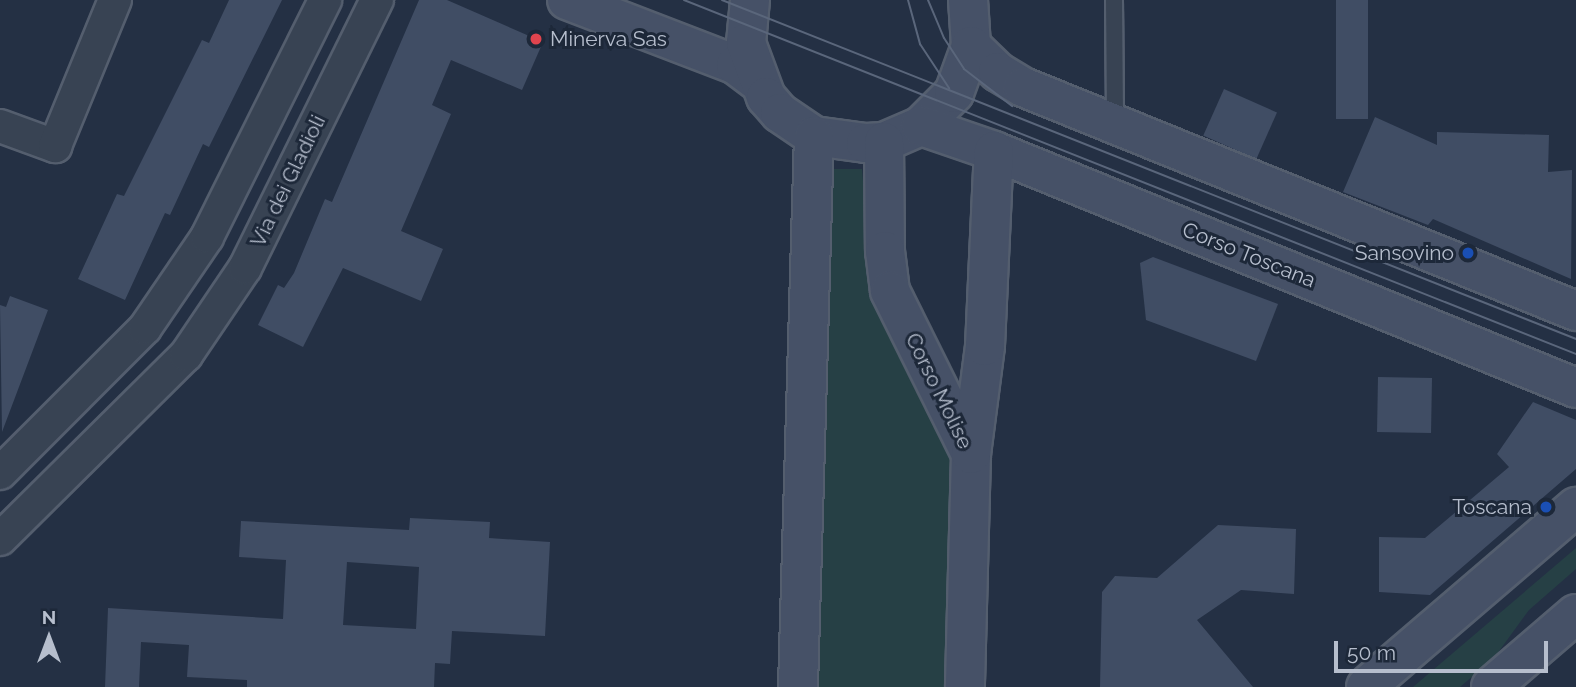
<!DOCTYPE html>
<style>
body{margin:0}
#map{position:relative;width:1576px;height:687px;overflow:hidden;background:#243044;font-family:Raleway,sans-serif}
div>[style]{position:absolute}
.green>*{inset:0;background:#264045}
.building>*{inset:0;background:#404d64;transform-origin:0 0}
.roads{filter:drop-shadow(2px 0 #545e6e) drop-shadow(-2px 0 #545e6e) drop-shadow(0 2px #545e6e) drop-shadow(0 -2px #545e6e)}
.lane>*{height:16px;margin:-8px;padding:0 8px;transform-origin:8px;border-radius:8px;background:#384353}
.street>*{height:32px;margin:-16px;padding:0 16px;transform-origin:16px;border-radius:16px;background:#384353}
.secondary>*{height:38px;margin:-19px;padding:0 19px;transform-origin:19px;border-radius:19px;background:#465167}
.tram>*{height:2px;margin:-1px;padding:0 1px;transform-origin:1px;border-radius:1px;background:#5a667b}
.dots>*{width:19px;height:19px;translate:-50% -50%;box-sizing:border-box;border:4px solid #1d2839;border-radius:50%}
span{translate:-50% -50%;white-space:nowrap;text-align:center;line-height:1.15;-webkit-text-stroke:6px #1d2839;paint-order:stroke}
.poi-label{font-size:21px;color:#b6becd}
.left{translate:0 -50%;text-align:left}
.right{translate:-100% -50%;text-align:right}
.street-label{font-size:21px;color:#b6becd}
.north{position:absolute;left:14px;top:603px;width:70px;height:70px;-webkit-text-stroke:5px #1d2839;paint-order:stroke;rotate:0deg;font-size:19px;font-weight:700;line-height:28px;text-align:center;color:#b6becd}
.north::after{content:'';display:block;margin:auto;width:24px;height:32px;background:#b6becd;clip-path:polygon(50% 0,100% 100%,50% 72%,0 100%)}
.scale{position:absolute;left:1334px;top:641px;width:214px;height:32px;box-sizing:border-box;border:4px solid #b6becd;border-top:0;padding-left:9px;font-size:21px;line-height:24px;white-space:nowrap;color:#b6becd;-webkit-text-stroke:5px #1d2839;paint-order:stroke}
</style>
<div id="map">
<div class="green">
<i style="clip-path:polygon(831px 169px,862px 169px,873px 301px,960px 453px,953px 687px,815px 687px)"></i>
<i style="clip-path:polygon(1576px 548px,1576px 569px,1529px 610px,1494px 658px,1460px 687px,1413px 687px)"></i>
</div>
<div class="building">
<i style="clip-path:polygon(229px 0,282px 0,209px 147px,203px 144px,170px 215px,165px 213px,125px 300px,78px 279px,117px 194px,124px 196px,202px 40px,209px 43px)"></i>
<i style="clip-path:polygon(419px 0,447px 0,543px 42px,522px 90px,451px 60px,432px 105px,451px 114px,401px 231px,443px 249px,421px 301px,343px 268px,303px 347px,258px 325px,278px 285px,284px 288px,294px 273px,325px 199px,332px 202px)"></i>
<i style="left:1336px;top:0;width:32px;height:119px"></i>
<i style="left:1224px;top:89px;width:58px;height:51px;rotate:24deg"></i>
<i style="clip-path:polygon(1375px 117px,1437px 145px,1437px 132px,1549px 135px,1548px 172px,1572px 170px,1571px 279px,1433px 219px,1428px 225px,1343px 192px)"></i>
<i style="clip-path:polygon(1153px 257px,1278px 304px,1256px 361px,1146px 320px,1140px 263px)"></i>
<i style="clip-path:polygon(10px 296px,48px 310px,2px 432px,0 305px,6px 307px)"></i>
<i style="left:1378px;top:377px;width:54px;height:55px;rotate:1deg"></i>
<i style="clip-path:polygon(1533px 402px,1576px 420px,1576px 469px,1430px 595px,1379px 592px,1379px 537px,1425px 538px,1509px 467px,1497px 454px)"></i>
<i style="clip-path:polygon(evenodd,410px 518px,490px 522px,489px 538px,550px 542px,545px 636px,452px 631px,450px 664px,435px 663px,434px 687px,247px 687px,247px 680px,187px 677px,189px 645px,141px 642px,139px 687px,105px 687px,108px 608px,283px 619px,286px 560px,239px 557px,241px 521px,409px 530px,410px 518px,347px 562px,419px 567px,416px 629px,343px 625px,347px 562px)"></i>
<i style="clip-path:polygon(1218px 525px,1296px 529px,1294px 594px,1241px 590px,1197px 620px,1253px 687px,1100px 687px,1102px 592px,1115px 576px,1157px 578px)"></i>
</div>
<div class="roads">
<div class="lane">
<i style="left:1114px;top:0;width:124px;rotate:89.5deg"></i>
</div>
<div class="street">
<i style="left:0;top:126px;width:59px;rotate:20deg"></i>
<i style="left:55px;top:146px;width:158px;rotate:-67.7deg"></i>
<i style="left:0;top:473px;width:205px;rotate:-45deg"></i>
<i style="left:145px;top:328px;width:110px;rotate:-55.7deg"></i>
<i style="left:207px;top:237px;width:265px;rotate:-63.5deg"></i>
<i style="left:0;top:539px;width:262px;rotate:-44.7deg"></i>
<i style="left:186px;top:355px;width:105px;rotate:-55.9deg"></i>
<i style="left:245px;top:268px;width:299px;rotate:-63.8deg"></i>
</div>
<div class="secondary">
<i style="left:567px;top:0;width:181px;rotate:21deg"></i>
<i style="left:736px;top:65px;width:25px;rotate:37deg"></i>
<i style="left:750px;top:0;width:43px;rotate:95.3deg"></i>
<i style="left:746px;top:43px;width:58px;rotate:69.7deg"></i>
<i style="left:766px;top:97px;width:21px;rotate:49deg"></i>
<i style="left:780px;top:113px;width:41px;rotate:34.1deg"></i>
<i style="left:814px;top:136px;width:52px;rotate:7.7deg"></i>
<i style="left:866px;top:143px;width:18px;rotate:-3deg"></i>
<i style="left:884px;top:142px;width:40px;rotate:-23.4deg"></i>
<i style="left:921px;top:126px;width:47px;rotate:-45deg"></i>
<i style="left:954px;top:93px;width:50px;rotate:-70.1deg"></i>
<i style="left:971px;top:46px;width:46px;rotate:-93.7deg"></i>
<i style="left:971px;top:46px;width:37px;rotate:44deg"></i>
<i style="left:998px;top:72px;width:29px;rotate:31deg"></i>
<i style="left:1023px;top:87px;width:597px;rotate:22.05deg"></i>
<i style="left:921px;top:126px;width:77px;rotate:18.9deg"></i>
<i style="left:994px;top:151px;width:628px;rotate:22.16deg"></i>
<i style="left:884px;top:142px;width:109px;rotate:89.5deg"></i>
<i style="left:885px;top:251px;width:40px;rotate:82.9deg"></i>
<i style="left:890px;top:291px;width:182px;rotate:63.6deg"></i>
<i style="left:971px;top:454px;width:233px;rotate:91.5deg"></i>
<i style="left:971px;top:454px;width:109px;rotate:-82.6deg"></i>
<i style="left:985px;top:346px;width:195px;rotate:-87.4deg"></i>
<i style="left:798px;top:687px;width:551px;rotate:-88.34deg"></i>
<i style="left:1366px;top:687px;width:277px;rotate:-40.6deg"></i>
<i style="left:1491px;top:687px;width:112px;rotate:-40.7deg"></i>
</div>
</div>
<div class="tram">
<i style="left:684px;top:0;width:960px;rotate:21.65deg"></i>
<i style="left:722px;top:0;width:919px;rotate:21.65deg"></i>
<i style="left:908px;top:0;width:46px;rotate:74.7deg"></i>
<i style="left:920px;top:44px;width:53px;rotate:56.6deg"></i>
<i style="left:928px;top:0;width:41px;rotate:67.2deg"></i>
<i style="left:944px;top:38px;width:37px;rotate:57deg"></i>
<i style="left:964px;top:69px;width:61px;rotate:37.6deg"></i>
</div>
<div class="dots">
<i style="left:536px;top:39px;background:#e0444e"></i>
<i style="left:1468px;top:253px;background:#1a4fb4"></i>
<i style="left:1546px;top:507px;background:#1a4fb4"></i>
</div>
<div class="poi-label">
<span class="left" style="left:550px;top:39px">Minerva Sas</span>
<span class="right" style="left:1454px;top:253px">Sansovino</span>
<span class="right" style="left:1532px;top:507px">Toscana</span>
</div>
<div class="street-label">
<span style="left:288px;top:181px;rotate:-64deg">Via dei Gladioli</span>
<span style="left:1249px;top:255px;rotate:22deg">Corso Toscana</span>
<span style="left:939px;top:391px;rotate:64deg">Corso Molise</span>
</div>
<div class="north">N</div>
<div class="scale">50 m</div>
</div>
